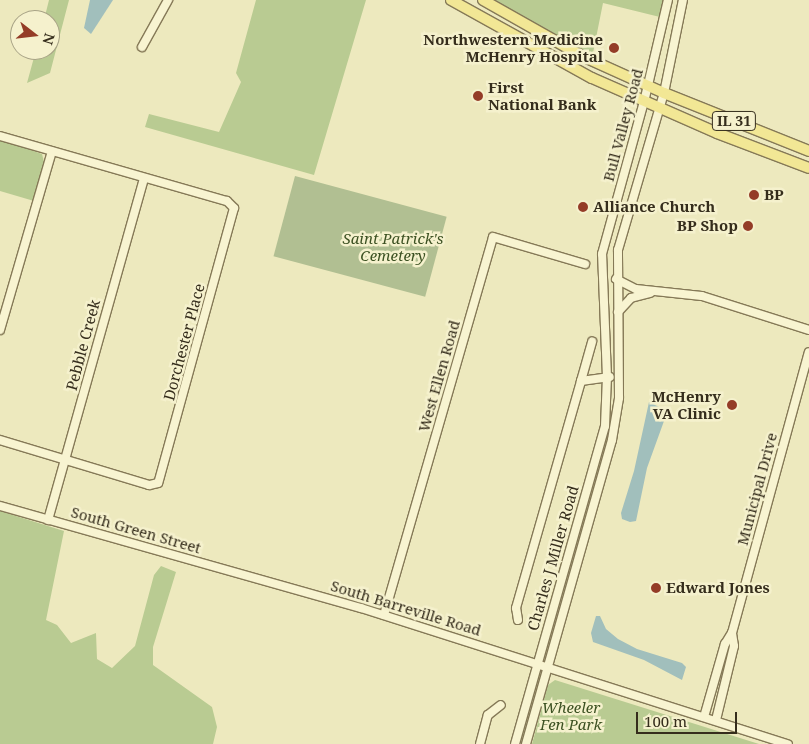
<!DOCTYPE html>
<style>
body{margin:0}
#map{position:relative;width:809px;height:744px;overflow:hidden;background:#ede9be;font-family:"Noto Serif",serif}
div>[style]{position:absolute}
.green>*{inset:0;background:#b9cb92}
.cemetery>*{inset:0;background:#b1bf92;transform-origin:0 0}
.water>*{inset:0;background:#a1bfbc}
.roads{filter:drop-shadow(1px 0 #857957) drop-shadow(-1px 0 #857957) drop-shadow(0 1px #857957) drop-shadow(0 -1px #857957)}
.minor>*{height:8px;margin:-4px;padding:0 4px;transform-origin:4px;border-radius:4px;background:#f8f4d1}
.major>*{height:10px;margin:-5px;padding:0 5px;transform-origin:5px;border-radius:5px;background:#f2e795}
.dots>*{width:14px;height:14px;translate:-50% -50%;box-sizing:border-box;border:2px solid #f5f1cd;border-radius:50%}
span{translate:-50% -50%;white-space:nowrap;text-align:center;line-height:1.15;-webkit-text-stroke:5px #f5f1cd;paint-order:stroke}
.shield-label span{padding:1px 4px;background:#f5f1cd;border:1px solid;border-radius:4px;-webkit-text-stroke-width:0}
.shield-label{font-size:14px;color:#352d1c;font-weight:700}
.poi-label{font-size:15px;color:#352d1c;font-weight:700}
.right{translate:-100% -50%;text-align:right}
.left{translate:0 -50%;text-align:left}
.street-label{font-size:15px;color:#352d1c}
.park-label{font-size:15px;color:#3c5122;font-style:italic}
.north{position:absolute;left:10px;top:10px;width:50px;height:50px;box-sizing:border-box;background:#f5f1cd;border:1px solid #a8a386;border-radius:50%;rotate:106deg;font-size:14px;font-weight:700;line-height:20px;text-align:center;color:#352d1c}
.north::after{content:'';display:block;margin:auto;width:18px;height:22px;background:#943c27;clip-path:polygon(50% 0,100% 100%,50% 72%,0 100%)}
.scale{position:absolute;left:636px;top:712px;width:101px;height:22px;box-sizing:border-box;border:2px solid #352d1c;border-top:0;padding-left:6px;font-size:15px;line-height:18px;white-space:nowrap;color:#352d1c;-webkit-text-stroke:4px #f5f1cd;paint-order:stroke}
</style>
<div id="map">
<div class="green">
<i style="clip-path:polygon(49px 0,69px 0,50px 73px,27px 83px,36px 50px,50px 50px,50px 20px,44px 20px)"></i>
<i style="clip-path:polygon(256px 0,366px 0,314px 175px,145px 127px,149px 114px,219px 132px,241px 82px,236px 73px)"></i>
<i style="clip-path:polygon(492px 0,668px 0,664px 18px,603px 3px,592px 58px)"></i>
<i style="clip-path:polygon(0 139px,42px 154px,44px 162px,34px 201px,0 191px)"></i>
<i style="clip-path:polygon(0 511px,64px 531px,46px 620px,57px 625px,71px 643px,96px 633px,97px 659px,112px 668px,135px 646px,154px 575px,161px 566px,176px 572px,153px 647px,153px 665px,212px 707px,217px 727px,213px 744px,0 744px)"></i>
<i style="clip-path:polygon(555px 680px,759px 744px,532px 744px,548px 685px)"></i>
</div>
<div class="cemetery">
<i style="left:295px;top:176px;width:157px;height:83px;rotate:15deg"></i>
</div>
<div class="water">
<i style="clip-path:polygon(90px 0,113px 0,91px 34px,84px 28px)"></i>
<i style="clip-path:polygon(649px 402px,665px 410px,664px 421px,647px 468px,636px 521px,630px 522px,622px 519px,621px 513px,634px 471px)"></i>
<i style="clip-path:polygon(596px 616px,600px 616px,606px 629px,618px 639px,637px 649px,682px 663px,686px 667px,682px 680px,644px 660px,593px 642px,591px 633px)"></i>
</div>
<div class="roads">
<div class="minor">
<i style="left:142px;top:47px;width:54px;rotate:-61deg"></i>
<i style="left:0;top:136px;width:236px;rotate:16deg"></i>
<i style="left:227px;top:201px;width:10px;rotate:45deg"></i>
<i style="left:234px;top:208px;width:285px;rotate:105.4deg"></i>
<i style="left:158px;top:483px;width:9px;rotate:167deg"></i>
<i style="left:149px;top:485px;width:156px;rotate:-163.2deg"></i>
<i style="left:616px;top:279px;width:22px;rotate:27deg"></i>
<i style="left:636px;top:289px;width:66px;rotate:6.1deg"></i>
<i style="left:702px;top:296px;width:112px;rotate:17.6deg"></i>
<i style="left:618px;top:312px;width:19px;rotate:-47deg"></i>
<i style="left:631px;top:298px;width:20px;rotate:-15deg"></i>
<i style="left:0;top:330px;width:186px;rotate:-73.8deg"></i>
<i style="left:581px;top:381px;width:41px;rotate:-74.2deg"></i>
<i style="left:0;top:506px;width:375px;rotate:15.8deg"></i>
<i style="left:361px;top:608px;width:448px;rotate:17.7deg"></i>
<i style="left:48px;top:520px;width:355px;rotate:-74.3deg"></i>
<i style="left:384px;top:615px;width:393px;rotate:-73.9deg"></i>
<i style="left:493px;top:237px;width:96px;rotate:16.4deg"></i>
<i style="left:518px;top:620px;width:12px;rotate:-99deg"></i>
<i style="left:516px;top:608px;width:236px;rotate:-74deg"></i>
<i style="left:581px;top:381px;width:29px;rotate:-8deg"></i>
<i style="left:704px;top:717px;width:76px;rotate:-74deg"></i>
<i style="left:725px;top:644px;width:13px;rotate:-58deg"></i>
<i style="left:732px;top:633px;width:291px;rotate:-74.7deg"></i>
<i style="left:716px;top:720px;width:76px;rotate:-76.3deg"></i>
<i style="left:734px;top:646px;width:13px;rotate:-99deg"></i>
<i style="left:480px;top:744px;width:30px;rotate:-75deg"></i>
<i style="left:488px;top:715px;width:16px;rotate:-38deg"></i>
<i style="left:515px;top:744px;width:330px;rotate:-74.2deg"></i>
<i style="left:605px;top:426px;width:49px;rotate:-87.7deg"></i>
<i style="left:607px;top:377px;width:123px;rotate:-92.3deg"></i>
<i style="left:602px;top:254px;width:158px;rotate:-74.6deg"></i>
<i style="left:644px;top:102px;width:105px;rotate:-76.8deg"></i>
<i style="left:526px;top:744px;width:316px;rotate:-74.2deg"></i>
<i style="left:612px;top:440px;width:43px;rotate:-80.5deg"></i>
<i style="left:619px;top:398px;width:148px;rotate:-90.4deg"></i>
<i style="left:618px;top:250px;width:164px;rotate:-73.7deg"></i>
<i style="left:664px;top:93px;width:95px;rotate:-78.5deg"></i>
</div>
<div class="major">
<i style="left:451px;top:0;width:161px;rotate:29deg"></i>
<i style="left:592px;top:78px;width:137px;rotate:23.7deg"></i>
<i style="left:717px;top:133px;width:98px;rotate:20.8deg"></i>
<i style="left:483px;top:0;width:114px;rotate:29.5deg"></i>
<i style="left:582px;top:56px;width:90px;rotate:24.3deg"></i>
<i style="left:664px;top:93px;width:156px;rotate:21.8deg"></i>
</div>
</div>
<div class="dots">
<i style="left:614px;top:48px;background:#943c27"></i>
<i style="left:478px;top:96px;background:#943c27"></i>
<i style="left:754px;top:195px;background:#943c27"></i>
<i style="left:583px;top:207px;background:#943c27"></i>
<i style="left:748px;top:226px;background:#943c27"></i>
<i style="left:732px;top:405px;background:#943c27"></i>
<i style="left:656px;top:588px;background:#943c27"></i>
</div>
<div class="shield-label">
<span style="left:734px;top:121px">IL 31</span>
</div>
<div class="poi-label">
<span class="right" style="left:603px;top:48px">Northwestern Medicine<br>McHenry Hospital</span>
<span class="left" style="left:488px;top:96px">First<br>National Bank</span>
<span class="left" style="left:764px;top:195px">BP</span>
<span class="left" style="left:593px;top:207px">Alliance Church</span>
<span class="right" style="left:738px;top:226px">BP Shop</span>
<span class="right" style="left:721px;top:405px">McHenry<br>VA Clinic</span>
<span class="left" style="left:666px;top:588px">Edward Jones</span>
</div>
<div class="street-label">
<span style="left:623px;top:125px;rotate:-75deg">Bull Valley Road</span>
<span style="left:184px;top:342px;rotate:-75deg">Dorchester Place</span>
<span style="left:83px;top:345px;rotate:-75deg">Pebble Creek</span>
<span style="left:439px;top:376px;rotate:-74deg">West Ellen Road</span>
<span style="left:757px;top:489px;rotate:-75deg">Municipal Drive</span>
<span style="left:136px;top:530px;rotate:16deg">South Green Street</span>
<span style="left:553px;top:558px;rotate:-74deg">Charles J Miller Road</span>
<span style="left:406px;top:608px;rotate:17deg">South Barreville Road</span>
</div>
<div class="park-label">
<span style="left:393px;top:247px">Saint Patrick's<br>Cemetery</span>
<span style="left:571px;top:716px">Wheeler<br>Fen Park</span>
</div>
<div class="north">N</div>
<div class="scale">100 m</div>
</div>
